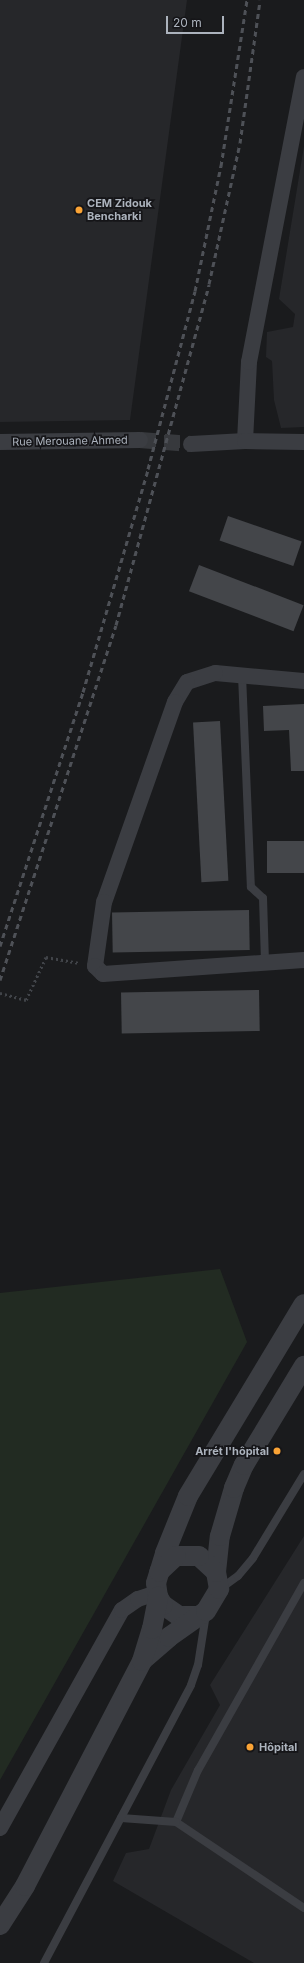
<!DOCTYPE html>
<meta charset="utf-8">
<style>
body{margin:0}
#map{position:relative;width:304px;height:1963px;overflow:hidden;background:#1a1b1d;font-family:Inter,sans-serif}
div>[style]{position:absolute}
.built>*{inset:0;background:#26272a}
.green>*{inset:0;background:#222b22}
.building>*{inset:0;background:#44464a;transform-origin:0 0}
.minor-tunnel>*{height:16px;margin-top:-8px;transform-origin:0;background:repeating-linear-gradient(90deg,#37393d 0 16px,transparent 0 24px)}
.path>*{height:2.5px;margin-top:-1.25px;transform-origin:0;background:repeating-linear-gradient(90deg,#414449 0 2px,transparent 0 5px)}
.service>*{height:8px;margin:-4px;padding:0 4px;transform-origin:4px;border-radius:4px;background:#3b3d42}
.minor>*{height:16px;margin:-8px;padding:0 8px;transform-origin:8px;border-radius:8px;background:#3b3d42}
.tertiary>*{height:20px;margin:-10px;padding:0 10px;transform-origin:10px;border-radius:10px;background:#3b3d42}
.rail>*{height:3px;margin-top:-1.5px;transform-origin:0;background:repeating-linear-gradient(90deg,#4e5157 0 5px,transparent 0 9px)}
.dots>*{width:11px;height:11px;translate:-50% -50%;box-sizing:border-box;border:2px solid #151518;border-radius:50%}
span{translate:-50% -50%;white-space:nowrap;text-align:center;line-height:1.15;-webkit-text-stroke:3.5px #151518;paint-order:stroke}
.poi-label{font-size:11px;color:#acb3bd;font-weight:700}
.left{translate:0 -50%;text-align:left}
.right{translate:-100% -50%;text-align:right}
.street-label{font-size:11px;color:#acb3bd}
.scale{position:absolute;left:166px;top:16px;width:58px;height:18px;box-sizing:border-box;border:2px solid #acb3bd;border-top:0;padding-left:5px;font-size:12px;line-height:14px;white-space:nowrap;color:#acb3bd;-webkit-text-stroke:3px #151518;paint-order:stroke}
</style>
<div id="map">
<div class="built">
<i style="clip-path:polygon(0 0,187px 0,130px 420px,0 422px)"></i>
<i style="clip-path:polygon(304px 146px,304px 427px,281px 428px,274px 400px,272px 361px,266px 357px,267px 332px,293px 327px,295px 314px,279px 299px)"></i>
<i style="clip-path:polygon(304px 1536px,304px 1963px,254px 1963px,113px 1881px,126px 1853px,149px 1849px,171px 1790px,220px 1705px,210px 1685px)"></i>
</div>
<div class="green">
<i style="clip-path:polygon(220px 1269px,247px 1342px,0 1780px,0 1293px)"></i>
</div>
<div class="building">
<i style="left:228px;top:516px;width:78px;height:26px;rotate:19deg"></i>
<i style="left:199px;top:565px;width:112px;height:28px;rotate:21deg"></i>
<i style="clip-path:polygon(304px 704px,304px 771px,291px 771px,289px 730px,264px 731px,263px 706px)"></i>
<i style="left:220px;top:721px;width:160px;height:27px;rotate:87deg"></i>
<i style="left:304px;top:841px;width:32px;height:37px;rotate:90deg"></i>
<i style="left:249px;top:910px;width:40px;height:137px;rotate:89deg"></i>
<i style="left:259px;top:990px;width:41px;height:138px;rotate:89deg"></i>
</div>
<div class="minor-tunnel">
<i style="left:140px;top:440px;width:51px;rotate:4.5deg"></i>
</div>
<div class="path">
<i style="left:0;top:993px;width:27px;rotate:15deg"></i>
<i style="left:26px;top:1000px;width:47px;rotate:-65.1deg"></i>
<i style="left:46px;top:957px;width:34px;rotate:10deg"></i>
</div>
<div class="service">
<i style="left:242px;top:675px;width:212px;rotate:87.6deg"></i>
<i style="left:251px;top:887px;width:16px;rotate:43deg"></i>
<i style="left:263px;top:898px;width:65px;rotate:88.2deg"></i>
<i style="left:304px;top:1583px;width:215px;rotate:119.5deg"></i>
<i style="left:198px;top:1770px;width:56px;rotate:112.9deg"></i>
<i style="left:176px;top:1822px;width:154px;rotate:33.9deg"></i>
<i style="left:220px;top:1589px;width:22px;rotate:-36deg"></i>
<i style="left:238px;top:1576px;width:23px;rotate:-50deg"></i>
<i style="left:253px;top:1558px;width:98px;rotate:-58.7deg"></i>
<i style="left:121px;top:1818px;width:55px;rotate:4.2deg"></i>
<i style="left:44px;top:1963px;width:314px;rotate:-62.1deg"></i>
<i style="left:191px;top:1685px;width:21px;rotate:-71deg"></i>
<i style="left:198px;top:1665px;width:52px;rotate:-81.1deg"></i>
</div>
<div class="minor">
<i style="left:245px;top:441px;width:79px;rotate:-87.1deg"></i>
<i style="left:249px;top:362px;width:290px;rotate:-79.1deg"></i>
<i style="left:0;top:442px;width:140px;rotate:-0.8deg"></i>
<i style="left:191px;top:444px;width:54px;rotate:-3.2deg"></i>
<i style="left:245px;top:441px;width:59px;rotate:1deg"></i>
<i style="left:304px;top:681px;width:89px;rotate:-174.9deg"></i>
<i style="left:215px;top:673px;width:29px;rotate:162deg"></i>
<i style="left:187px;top:682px;width:23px;rotate:121deg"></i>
<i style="left:175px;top:702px;width:212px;rotate:109.5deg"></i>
<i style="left:104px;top:902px;width:65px;rotate:98deg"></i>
<i style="left:95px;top:966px;width:11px;rotate:45deg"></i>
<i style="left:103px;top:974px;width:201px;rotate:-4deg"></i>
<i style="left:0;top:1828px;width:250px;rotate:-60.8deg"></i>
<i style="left:122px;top:1610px;width:19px;rotate:-35deg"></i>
<i style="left:138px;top:1599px;width:20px;rotate:-18deg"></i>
</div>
<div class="tertiary">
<i style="left:216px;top:1572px;width:36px;rotate:-84deg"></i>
<i style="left:220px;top:1536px;width:50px;rotate:-73.7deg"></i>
<i style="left:234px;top:1488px;width:25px;rotate:-67deg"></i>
<i style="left:244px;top:1465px;width:116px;rotate:-58.8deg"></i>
<i style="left:198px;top:1616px;width:19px;rotate:180deg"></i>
<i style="left:179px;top:1616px;width:19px;rotate:-145deg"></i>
<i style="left:163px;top:1605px;width:9px;rotate:-122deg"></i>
<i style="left:158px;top:1597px;width:14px;rotate:-98deg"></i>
<i style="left:156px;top:1583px;width:31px;rotate:-73deg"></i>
<i style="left:165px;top:1553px;width:61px;rotate:-68deg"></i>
<i style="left:188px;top:1496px;width:224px;rotate:-58.9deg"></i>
<i style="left:144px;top:1659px;width:33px;rotate:-41deg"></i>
<i style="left:169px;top:1637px;width:45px;rotate:-35.1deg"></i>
<i style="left:206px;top:1611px;width:26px;rotate:-59deg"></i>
<i style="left:219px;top:1589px;width:17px;rotate:-100deg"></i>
<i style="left:216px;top:1572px;width:23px;rotate:-137deg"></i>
<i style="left:199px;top:1556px;width:23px;rotate:180deg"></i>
<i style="left:176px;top:1556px;width:23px;rotate:137deg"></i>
<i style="left:0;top:1925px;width:46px;rotate:-57.3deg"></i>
<i style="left:25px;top:1886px;width:254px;rotate:-62.5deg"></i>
<i style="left:142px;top:1661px;width:34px;rotate:-73deg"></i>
<i style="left:152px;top:1629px;width:33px;rotate:-79deg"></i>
</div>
<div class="rail">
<i style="left:0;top:946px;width:267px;rotate:-71.9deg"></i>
<i style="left:83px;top:692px;width:232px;rotate:-73.7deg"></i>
<i style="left:148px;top:469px;width:184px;rotate:-75.2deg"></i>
<i style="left:195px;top:291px;width:128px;rotate:-78.3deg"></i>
<i style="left:221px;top:166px;width:168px;rotate:-81.1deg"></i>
<i style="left:0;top:980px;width:373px;rotate:-71.9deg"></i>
<i style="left:116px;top:625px;width:353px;rotate:-74.7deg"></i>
<i style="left:209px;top:284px;width:144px;rotate:-77.6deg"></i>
<i style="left:240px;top:143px;width:144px;rotate:-82deg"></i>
</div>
<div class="dots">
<i style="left:79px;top:210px;background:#faa335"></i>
<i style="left:277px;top:1451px;background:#faa335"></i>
<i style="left:250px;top:1747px;background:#faa335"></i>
</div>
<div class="poi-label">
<span class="left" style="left:87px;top:210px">CEM Zidouk<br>Bencharki</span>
<span class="right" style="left:269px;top:1451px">Arrét l'hôpital</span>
<span class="left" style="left:259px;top:1747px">Hôpital</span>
</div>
<div class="street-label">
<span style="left:70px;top:441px;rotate:-1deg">Rue Merouane Ahmed</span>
</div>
<div class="scale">20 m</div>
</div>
